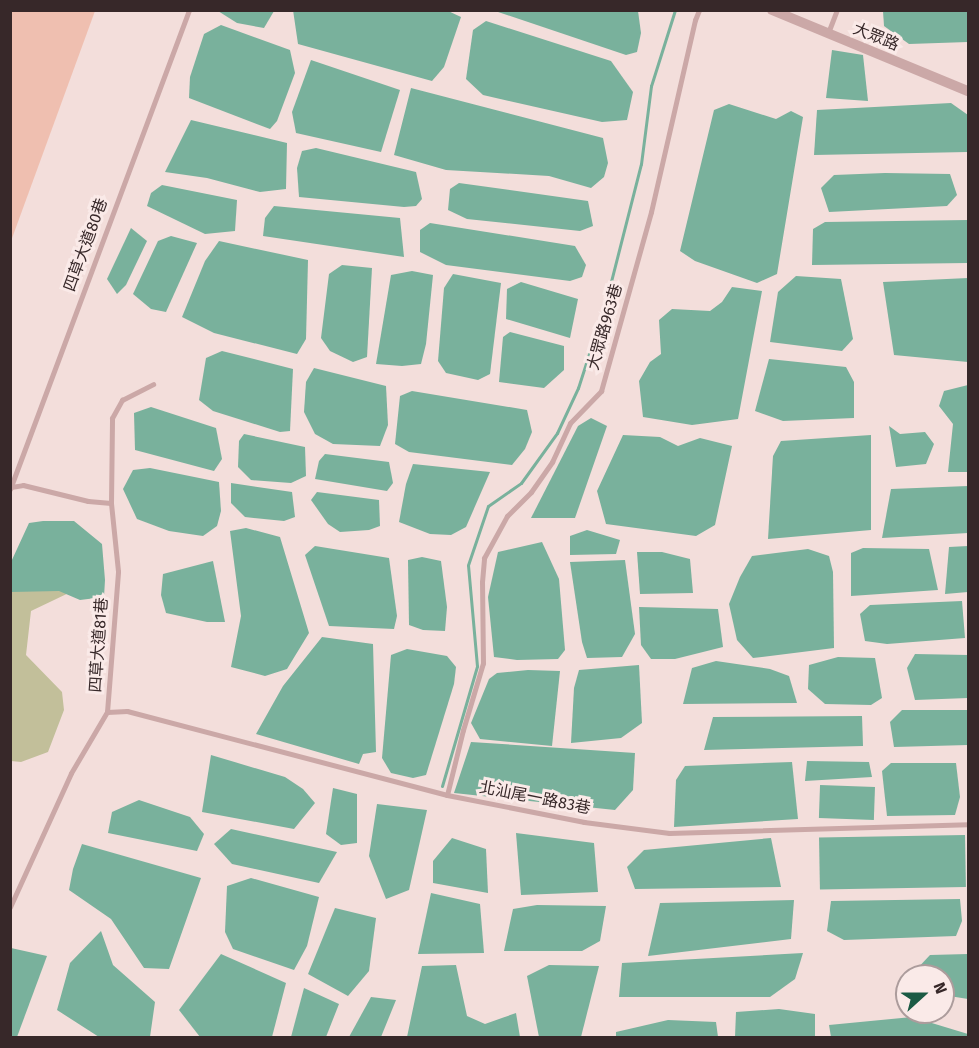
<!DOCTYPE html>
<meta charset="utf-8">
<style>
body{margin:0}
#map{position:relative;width:979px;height:1048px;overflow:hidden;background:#f3dedb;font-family:"Fira Sans","Noto Sans TC",sans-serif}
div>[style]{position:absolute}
.green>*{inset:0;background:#c2bf9a}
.sand>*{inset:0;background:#efbfb0}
.water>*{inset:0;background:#79b19c;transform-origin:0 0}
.stream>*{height:3px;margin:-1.5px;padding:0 1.5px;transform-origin:1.5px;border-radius:1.5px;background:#79b19c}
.service>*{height:5px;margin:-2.5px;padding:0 2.5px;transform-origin:2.5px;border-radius:2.5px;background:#cba8a7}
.minor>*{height:10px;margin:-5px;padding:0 5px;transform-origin:5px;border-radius:5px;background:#cba8a7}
span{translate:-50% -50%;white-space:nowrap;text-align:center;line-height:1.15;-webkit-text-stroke:6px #faeae8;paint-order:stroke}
.street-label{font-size:16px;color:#372829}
.frame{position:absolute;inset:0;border:12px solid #372829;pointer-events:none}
.north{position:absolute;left:895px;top:964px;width:60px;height:60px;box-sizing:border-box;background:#faeae8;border:2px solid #ac9c9c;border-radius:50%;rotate:69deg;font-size:16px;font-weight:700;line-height:24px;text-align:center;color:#372829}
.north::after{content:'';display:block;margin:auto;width:21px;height:27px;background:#1b5a44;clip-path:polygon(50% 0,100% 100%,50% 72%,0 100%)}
</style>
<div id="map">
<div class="green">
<i style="clip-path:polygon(11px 578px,75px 590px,31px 611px,26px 655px,62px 692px,64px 710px,48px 752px,21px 762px,11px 761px)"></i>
</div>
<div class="sand">
<i style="clip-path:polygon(11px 10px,95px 11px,11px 241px,10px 11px)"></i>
</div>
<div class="water">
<i style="clip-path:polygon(293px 10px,446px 10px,461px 17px,444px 67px,432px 81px,298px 44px)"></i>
<i style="clip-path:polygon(218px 11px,274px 11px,264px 28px,237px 23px)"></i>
<i style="clip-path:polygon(495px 11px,638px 11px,641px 33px,637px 52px,626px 55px)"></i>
<i style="clip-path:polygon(883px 11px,968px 11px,968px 42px,909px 44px,884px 26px)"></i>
<i style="clip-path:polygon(486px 21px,611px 61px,633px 92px,627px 120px,602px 122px,483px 95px,466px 79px,473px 30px)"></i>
<i style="clip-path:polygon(221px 25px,290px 50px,295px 73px,277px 121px,270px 129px,189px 98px,190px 77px,204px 34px)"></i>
<i style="clip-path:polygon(832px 50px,863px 55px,868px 101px,826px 98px)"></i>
<i style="clip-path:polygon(311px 60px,400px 90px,381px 152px,296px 133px,292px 112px)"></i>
<i style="clip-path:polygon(411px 88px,603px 138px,608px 163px,604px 177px,591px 188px,549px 176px,446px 170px,394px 155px)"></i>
<i style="clip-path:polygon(951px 103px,968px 115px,968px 152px,814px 155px,817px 110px)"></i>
<i style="clip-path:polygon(729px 104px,776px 119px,791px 111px,803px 117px,777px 274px,757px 283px,695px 261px,680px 251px,714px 110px)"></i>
<i style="clip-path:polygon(191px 120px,287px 143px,286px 189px,260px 192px,207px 178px,165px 172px)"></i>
<i style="clip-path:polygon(316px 148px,416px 172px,422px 199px,416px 206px,404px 207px,299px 197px,297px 168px,302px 151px)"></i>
<i style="clip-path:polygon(885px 173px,950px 174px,957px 195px,947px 206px,829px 212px,821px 188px,834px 175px)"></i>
<i style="clip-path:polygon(459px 183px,588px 201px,593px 226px,580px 231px,467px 219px,448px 210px,450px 189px)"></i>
<i style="clip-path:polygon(162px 185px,237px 200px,235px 231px,205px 234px,147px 206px,151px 193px)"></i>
<i style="clip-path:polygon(274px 206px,400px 218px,404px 257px,263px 236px,265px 218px)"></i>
<i style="clip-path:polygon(968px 220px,968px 263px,812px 265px,813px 229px,825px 222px)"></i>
<i style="clip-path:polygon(430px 223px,575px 246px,586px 265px,582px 277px,570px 281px,446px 265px,420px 252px,420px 230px)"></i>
<i style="clip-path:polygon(131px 228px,147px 241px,126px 285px,117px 294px,107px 279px)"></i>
<i style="clip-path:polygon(171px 236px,197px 243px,166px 312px,151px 309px,133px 294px,158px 241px)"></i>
<i style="clip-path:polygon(219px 241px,308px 260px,306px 339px,297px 354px,214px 333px,182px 317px,205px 261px)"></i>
<i style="clip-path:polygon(342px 265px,372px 268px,367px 357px,353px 362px,330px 351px,321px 338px,329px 274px)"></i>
<i style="clip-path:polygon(412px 271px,433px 275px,426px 344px,421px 364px,402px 366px,376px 364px,391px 275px)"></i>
<i style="clip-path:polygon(453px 274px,501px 283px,490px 374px,478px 380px,446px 373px,438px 361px,444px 288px)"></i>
<i style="clip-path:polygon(796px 276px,841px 279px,853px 339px,842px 351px,770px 342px,778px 292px)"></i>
<i style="clip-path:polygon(968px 278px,968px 362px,894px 355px,883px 282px)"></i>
<i style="clip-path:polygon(521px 282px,578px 299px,570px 338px,506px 319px,507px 289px)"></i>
<i style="clip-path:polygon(732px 287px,762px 291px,738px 419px,692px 425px,643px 417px,639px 381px,650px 362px,661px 354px,659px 320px,672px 309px,710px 311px,722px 302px)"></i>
<i style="clip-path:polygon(510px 332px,564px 346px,564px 370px,544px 388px,499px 382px,503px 337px)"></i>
<i style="clip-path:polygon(222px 351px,293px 369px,290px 431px,280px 432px,213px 411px,199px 400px,206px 358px)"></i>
<i style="clip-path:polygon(769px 359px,846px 367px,854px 382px,854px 418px,783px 421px,755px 411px)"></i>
<i style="clip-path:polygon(314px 368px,386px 386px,388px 425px,380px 446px,333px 444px,315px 434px,304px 412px,306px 382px)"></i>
<i style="clip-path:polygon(968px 385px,968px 472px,948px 472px,953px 424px,939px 406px,944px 391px)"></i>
<i style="clip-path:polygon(412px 391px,527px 410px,532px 432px,525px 449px,512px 465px,409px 452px,395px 444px,400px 396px)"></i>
<i style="clip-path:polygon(151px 407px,216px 428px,222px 459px,214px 471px,135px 450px,134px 413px)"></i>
<i style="clip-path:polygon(591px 418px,607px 426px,575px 518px,531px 518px,578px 426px)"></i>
<i style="clip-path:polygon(889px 426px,900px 434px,925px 432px,934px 444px,926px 464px,896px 467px)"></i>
<i style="clip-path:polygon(244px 434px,305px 447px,306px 476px,291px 483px,251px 480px,238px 467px,239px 441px)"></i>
<i style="clip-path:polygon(623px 435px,660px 437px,678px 446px,700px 438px,732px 446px,715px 525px,696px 536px,606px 524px,597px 491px)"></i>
<i style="clip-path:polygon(871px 435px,871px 530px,768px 539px,773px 456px,781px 441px)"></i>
<i style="clip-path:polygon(325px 454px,389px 462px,393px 483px,387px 491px,315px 479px,319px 461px)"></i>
<i style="clip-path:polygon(413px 464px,490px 472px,466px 527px,451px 535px,430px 534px,399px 522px,406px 484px)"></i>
<i style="clip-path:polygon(150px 468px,219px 482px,221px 511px,217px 526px,203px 536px,169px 531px,137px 519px,123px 489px,133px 470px)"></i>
<i style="clip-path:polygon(231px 483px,292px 492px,295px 517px,284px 521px,245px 517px,231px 503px)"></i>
<i style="clip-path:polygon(968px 486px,968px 533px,882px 538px,891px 489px)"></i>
<i style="clip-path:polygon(317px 492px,379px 500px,380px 526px,369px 530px,340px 532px,328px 524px,311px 500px)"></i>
<i style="clip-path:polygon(43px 521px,74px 521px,102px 544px,105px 580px,104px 597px,80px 600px,59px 591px,11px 592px,11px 562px,29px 523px)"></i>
<i style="clip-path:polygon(246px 528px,280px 537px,309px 633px,287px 669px,265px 676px,231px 667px,241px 616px,230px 531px)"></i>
<i style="clip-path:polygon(587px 530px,620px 540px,616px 554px,570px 555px,570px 536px)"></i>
<i style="clip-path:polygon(542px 542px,559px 579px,565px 650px,558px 659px,517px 660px,494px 657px,488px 597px,498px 552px)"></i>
<i style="clip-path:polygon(315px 546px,389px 558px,397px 616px,394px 629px,329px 626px,305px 555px)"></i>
<i style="clip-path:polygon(968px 546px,968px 592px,945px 594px,949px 547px)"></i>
<i style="clip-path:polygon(863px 548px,929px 549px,938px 590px,851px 596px,851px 553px)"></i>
<i style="clip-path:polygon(808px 549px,829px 556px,833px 572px,834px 648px,753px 658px,737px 640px,729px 604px,740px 577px,752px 556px)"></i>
<i style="clip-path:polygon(637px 552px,662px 552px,690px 559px,693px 593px,640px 594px)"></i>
<i style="clip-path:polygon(422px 557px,441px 561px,447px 607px,445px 631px,423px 630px,409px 625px,408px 560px)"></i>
<i style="clip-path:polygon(625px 560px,635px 634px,622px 657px,587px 658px,582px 642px,570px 562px)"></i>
<i style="clip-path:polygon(213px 561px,225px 622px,207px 622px,166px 613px,161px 595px,163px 574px)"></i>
<i style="clip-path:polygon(962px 601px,965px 638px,887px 644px,865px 641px,860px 614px,870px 605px)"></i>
<i style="clip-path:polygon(639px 607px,718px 609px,723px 647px,675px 659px,651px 659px,641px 645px)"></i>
<i style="clip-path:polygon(322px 637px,373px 644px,376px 752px,363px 754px,359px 764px,256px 734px,283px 686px)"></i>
<i style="clip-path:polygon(407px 649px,447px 656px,456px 667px,454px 684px,426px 775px,413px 778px,391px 773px,382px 758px,391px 655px)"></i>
<i style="clip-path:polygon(915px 654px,968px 655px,968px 698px,915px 700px,907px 668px)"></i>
<i style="clip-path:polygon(838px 657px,875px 658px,882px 698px,871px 705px,825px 704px,808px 689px,809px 665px)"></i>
<i style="clip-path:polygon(716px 661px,770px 669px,789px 676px,797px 703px,683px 704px,692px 668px)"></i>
<i style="clip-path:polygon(639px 665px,642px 723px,621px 738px,571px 743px,574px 688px,579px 670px)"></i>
<i style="clip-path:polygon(528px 670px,560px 671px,552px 746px,480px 739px,471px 723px,489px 679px,497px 673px)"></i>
<i style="clip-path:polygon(902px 710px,968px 710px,968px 745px,894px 747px,890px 722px)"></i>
<i style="clip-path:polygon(862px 716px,863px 746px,704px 750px,713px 717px)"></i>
<i style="clip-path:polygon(471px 742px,635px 753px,633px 790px,615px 810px,454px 793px)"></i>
<i style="clip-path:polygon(211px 755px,285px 777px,303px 789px,315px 803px,294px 829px,202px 812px)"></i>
<i style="clip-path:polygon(807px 761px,869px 762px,872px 777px,805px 781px)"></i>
<i style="clip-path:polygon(792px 762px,798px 819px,674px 827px,676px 780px,685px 766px)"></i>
<i style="clip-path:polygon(891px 763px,956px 763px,960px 797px,955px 815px,887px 816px,882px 771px)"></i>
<i style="left:875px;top:787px;width:33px;height:55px;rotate:92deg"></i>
<i style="clip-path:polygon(333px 788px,357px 794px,357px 843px,341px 845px,326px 834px)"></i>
<i style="clip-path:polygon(139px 800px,190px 817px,204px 834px,197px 851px,108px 833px,112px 812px)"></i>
<i style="clip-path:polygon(377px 804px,427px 810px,409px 890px,386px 899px,369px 856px)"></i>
<i style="clip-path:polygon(231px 829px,337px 852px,319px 883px,232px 864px,214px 844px)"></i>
<i style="clip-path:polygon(516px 833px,594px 843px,598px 892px,521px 895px)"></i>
<i style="left:965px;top:835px;width:52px;height:146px;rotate:89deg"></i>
<i style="clip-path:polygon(452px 838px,486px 849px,488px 893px,433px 883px,433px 861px)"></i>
<i style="clip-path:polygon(771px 838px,781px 887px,635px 889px,627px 867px,644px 850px)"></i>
<i style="clip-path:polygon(82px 844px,201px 878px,169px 969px,144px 968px,111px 919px,69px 890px,73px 869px)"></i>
<i style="clip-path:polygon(251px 878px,319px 897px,307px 946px,294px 970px,233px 949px,225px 932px,227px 886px)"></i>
<i style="clip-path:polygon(431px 893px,480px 904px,484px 953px,418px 954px)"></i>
<i style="clip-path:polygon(960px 899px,962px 921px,956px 936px,844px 940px,827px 931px,831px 901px)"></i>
<i style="clip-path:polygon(794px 900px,791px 939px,648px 956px,660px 903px)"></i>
<i style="clip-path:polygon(537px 905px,606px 906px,600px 941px,582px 951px,504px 951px,513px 909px)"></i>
<i style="clip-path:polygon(335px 908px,376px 918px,369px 971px,348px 996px,308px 974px)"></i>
<i style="clip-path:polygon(101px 931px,113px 965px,155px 1002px,150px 1037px,99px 1037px,57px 1010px,70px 963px)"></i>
<i style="clip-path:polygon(11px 948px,47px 956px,17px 1037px,11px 1037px)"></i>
<i style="clip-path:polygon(803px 953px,795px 979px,770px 997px,619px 997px,622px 963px)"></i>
<i style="clip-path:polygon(221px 954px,286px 983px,272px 1037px,200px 1037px,179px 1010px)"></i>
<i style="clip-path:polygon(968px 954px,968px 999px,943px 995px,943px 976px,918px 976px,915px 971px,930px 955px)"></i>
<i style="clip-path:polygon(456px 965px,467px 1016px,485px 1024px,516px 1013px,520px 1037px,407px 1037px,422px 966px)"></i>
<i style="clip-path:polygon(549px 965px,599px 966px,581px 1037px,539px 1037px,527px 976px)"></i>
<i style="clip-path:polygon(304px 988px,339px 1004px,326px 1037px,291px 1037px)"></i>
<i style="clip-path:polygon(371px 997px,396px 1000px,381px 1037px,349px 1037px)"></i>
<i style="clip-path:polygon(779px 1009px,815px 1014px,815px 1037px,735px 1037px,736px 1012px)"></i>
<i style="clip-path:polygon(912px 1017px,968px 1034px,968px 1037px,831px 1037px,829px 1025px)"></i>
<i style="clip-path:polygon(668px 1020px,716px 1022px,718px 1037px,616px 1037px,616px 1032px)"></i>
</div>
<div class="stream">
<i style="left:442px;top:786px;width:125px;rotate:-73.7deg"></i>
<i style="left:477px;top:666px;width:101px;rotate:-95.1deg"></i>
<i style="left:468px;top:565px;width:62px;rotate:-71.3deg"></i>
<i style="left:488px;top:506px;width:40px;rotate:-34.9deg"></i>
<i style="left:521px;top:483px;width:62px;rotate:-54.2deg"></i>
<i style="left:557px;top:433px;width:50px;rotate:-65deg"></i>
<i style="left:578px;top:388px;width:91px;rotate:-72.2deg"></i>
<i style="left:606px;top:301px;width:141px;rotate:-75.7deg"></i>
<i style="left:641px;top:164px;width:79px;rotate:-82.7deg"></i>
<i style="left:651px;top:86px;width:80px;rotate:-72.5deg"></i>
</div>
<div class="service">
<i style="left:828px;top:33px;width:25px;rotate:-69deg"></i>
<i style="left:11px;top:487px;width:12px;rotate:-9deg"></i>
<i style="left:23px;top:485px;width:67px;rotate:13.8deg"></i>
<i style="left:88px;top:501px;width:23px;rotate:5deg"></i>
<i style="left:10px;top:489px;width:511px;rotate:-69.51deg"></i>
<i style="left:107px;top:712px;width:20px;rotate:-3deg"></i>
<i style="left:127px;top:711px;width:331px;rotate:14.7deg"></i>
<i style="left:447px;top:795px;width:140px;rotate:11.1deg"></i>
<i style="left:584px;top:822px;width:86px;rotate:7.4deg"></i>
<i style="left:669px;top:833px;width:299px;rotate:-1.7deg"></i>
<i style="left:447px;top:795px;width:67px;rotate:-76.2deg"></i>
<i style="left:463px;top:730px;width:70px;rotate:-73.4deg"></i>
<i style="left:483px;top:663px;width:81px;rotate:-90.7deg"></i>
<i style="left:482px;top:582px;width:24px;rotate:-85deg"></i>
<i style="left:484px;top:558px;width:48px;rotate:-61.3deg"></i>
<i style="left:507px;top:516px;width:34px;rotate:-45deg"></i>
<i style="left:531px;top:492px;width:37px;rotate:-55deg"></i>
<i style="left:552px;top:462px;width:43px;rotate:-65.2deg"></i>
<i style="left:570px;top:423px;width:45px;rotate:-45.9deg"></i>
<i style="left:601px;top:391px;width:186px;rotate:-74.4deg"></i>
<i style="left:651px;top:212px;width:197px;rotate:-77.1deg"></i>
<i style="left:695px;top:20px;width:11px;rotate:-68deg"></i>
<i style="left:10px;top:907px;width:147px;rotate:-65.5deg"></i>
<i style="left:71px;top:773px;width:71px;rotate:-59.5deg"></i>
<i style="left:107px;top:712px;width:141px;rotate:-85.5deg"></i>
<i style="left:118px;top:571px;width:68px;rotate:-95.9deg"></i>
<i style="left:111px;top:503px;width:85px;rotate:-89.3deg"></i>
<i style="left:112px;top:418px;width:21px;rotate:-61deg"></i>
<i style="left:122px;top:400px;width:35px;rotate:-27deg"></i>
</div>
<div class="minor">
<i style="left:772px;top:10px;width:212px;rotate:22.5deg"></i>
</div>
<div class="street-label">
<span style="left:876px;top:37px;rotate:22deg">大眾路</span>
<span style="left:86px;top:245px;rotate:-70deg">四草大道80巷</span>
<span style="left:605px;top:327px;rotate:-74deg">大眾路963巷</span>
<span style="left:99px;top:645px;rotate:-86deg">四草大道81巷</span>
<span style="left:535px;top:798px;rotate:11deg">北汕尾一路83巷</span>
</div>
<div class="frame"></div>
<div class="north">N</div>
</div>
